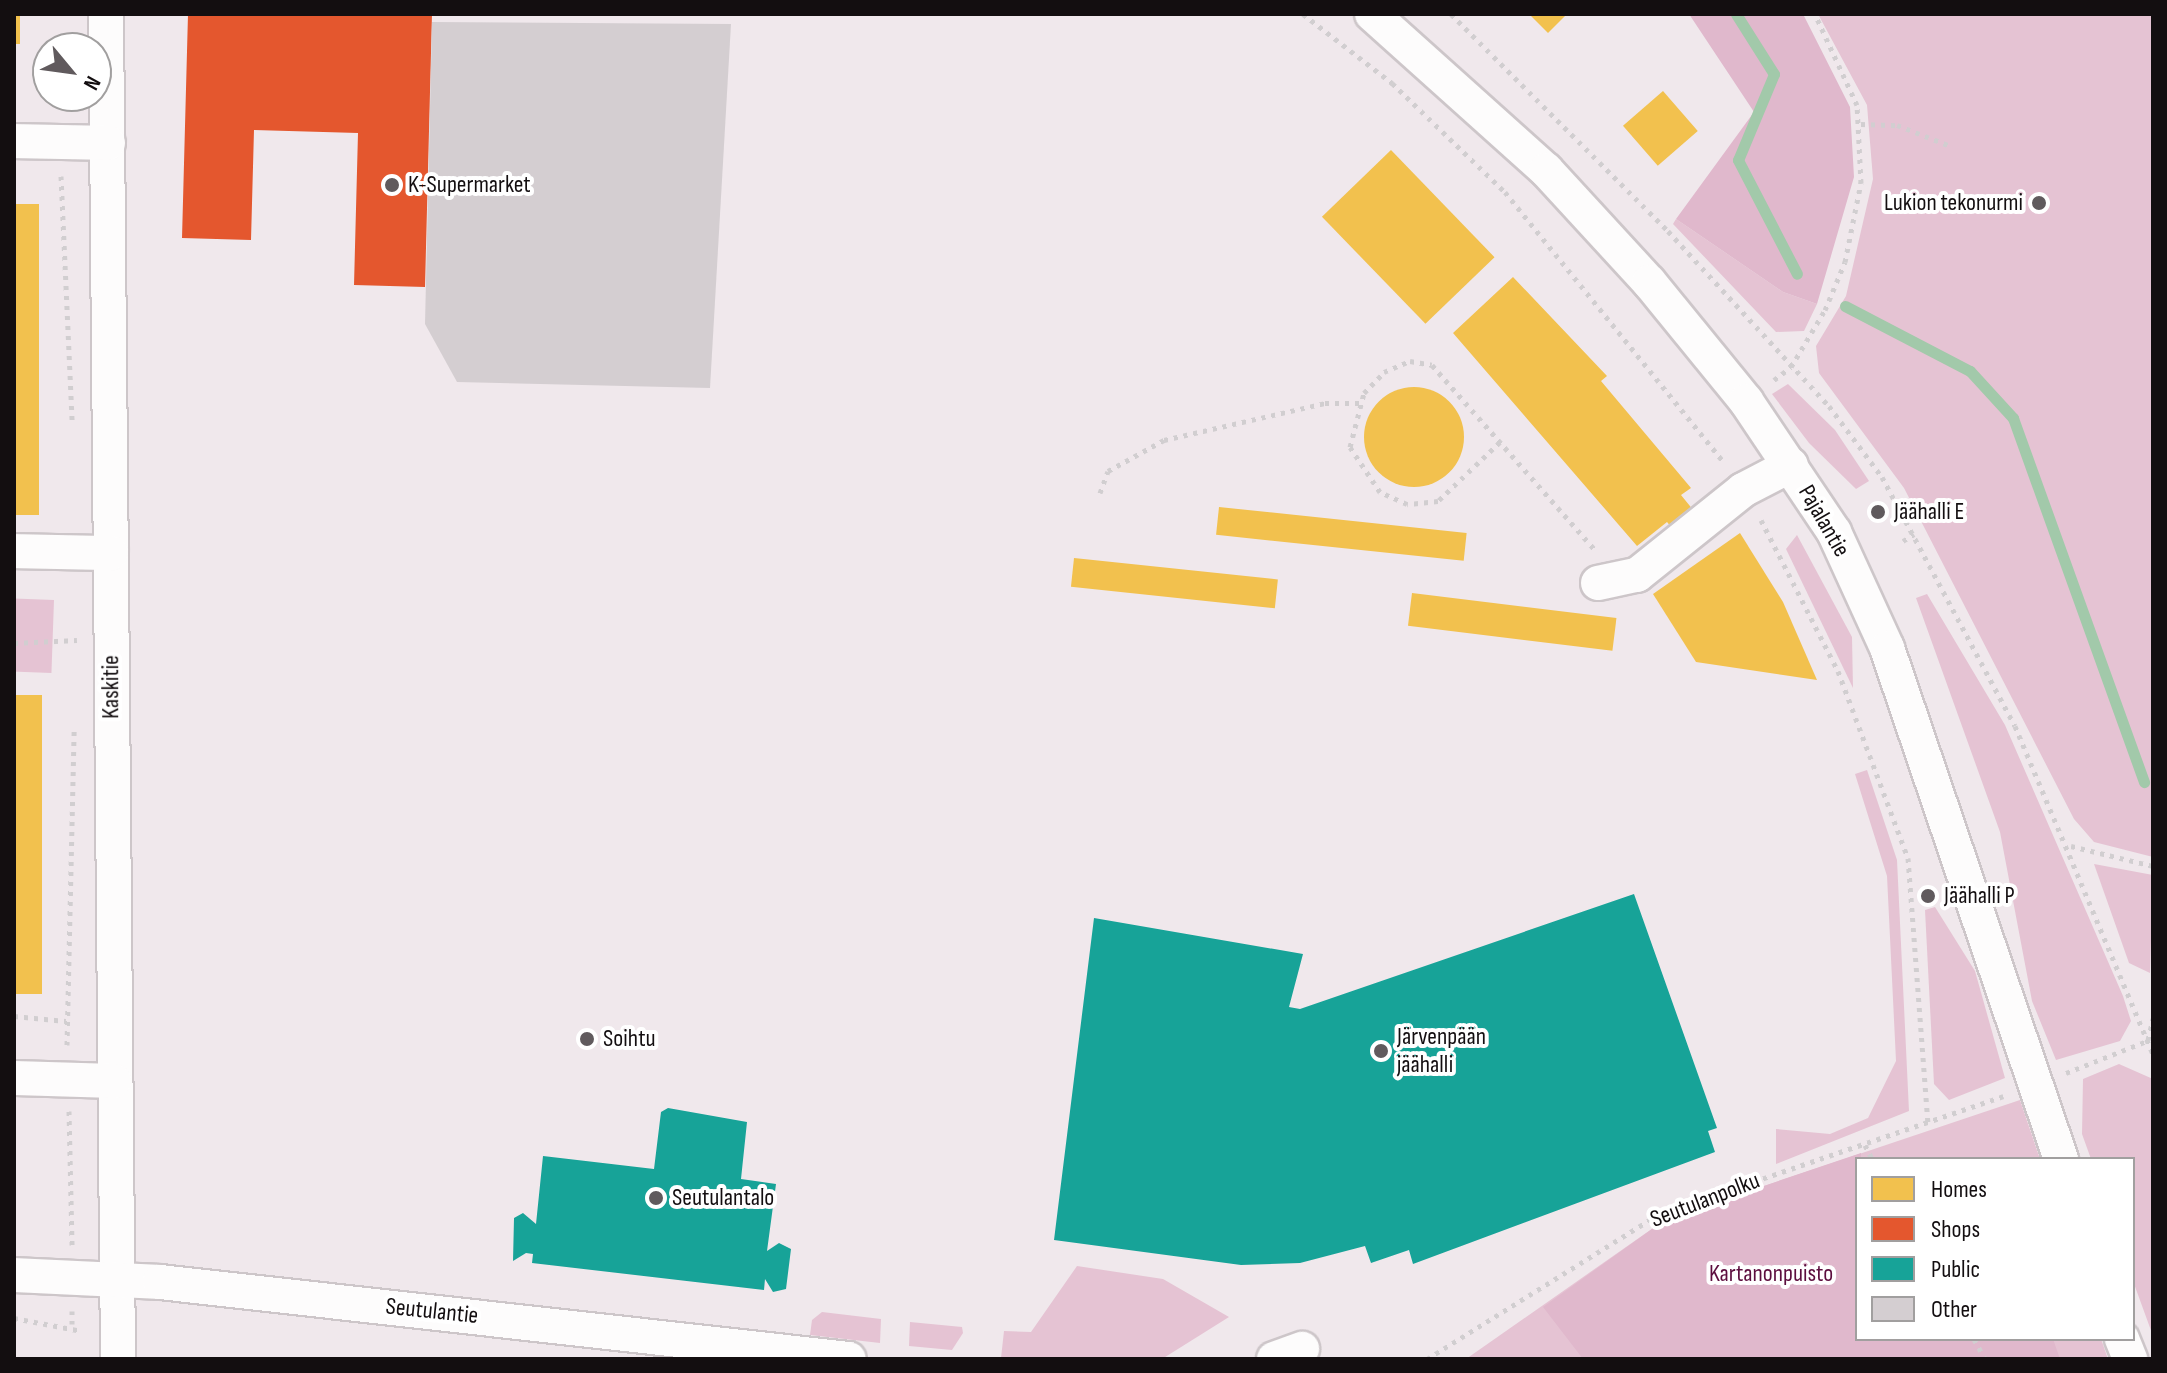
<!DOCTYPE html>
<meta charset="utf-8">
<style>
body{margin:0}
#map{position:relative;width:2167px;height:1373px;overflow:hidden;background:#f0e8ec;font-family:"Sofia Sans Condensed",sans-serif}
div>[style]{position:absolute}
.green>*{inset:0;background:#e5c3d3;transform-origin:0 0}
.forest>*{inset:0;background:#e0b8cc}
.homes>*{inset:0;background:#f2c14e;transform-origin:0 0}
.round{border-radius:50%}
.shops>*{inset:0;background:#e4572e}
.public>*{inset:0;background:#17a398}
.stream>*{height:11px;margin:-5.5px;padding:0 5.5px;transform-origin:5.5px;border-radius:5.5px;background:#a2c9aa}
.building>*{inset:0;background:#d4ced1}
.path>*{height:5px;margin-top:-2.5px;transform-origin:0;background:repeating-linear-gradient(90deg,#d1ced0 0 4px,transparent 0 10px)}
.roads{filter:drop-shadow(2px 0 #cdc6c9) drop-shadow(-2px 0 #cdc6c9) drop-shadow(0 2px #cdc6c9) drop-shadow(0 -2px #cdc6c9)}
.minor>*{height:34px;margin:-17px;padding:0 17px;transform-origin:17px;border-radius:17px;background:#fdfcfc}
.dots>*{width:22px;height:22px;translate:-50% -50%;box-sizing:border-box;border:4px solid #fff;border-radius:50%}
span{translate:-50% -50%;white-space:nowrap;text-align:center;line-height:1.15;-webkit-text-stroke:8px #fff;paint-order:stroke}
.poi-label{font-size:24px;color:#130e10}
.left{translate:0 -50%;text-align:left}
.right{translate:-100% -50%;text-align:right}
.street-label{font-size:24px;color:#130e10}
.park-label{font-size:24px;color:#5c0d3e}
.frame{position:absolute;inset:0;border:16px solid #130e10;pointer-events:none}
.legend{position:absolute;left:1855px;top:1157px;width:280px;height:184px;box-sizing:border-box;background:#fff;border:2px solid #a19f9f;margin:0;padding:10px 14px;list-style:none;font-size:24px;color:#130e10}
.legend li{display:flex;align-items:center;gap:16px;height:40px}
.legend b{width:40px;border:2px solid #a19f9f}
.north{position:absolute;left:32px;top:32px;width:80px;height:80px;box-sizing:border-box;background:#fff;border:2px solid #a19f9f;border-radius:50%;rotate:119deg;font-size:22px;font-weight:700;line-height:32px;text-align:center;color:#130e10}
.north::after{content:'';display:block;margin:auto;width:28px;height:36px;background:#605a5d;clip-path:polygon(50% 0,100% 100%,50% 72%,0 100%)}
</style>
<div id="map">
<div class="green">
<i style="clip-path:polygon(1818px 14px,2153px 14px,2153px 857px,2094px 842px,2074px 819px,1904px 488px,1819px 373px,1816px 346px,1846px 296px,1873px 179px,1867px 105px)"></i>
<i style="clip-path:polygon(1676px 219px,1783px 292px,1817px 304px,1804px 331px,1776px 332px,1673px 224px)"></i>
<i style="clip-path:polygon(1788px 384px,1835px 430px,1869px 481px,1856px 489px,1809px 443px,1772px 394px)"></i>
<i style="clip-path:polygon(1797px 535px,1852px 637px,1853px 688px,1786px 549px)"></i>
<i style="clip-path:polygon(1927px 594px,2005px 725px,2123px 996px,2131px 1021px,2120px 1041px,2056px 1060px,2032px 1001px,2000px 832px,1916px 598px)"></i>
<i style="left:54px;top:600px;width:73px;height:40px;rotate:92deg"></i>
<i style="clip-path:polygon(1867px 770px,1897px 860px,1909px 1111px,1776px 1164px,1776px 1129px,1830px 1134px,1868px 1118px,1896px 1061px,1887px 876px,1855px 774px)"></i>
<i style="clip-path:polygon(2094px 864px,2153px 875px,2150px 973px,2129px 963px)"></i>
<i style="clip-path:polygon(1935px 907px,1975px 971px,2005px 1078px,1949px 1100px,1934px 1084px,1925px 910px)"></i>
<i style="clip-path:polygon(2119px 1064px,2153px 1079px,2153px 1336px,2133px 1281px,2133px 1159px,2091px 1159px,2082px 1134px,2083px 1079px)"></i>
<i style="clip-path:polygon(2020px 1100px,2040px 1159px,1857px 1159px,1857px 1339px,2101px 1339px,2108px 1359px,1466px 1359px,1666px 1219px)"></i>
<i style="clip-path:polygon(1077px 1266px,1163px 1279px,1229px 1317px,1162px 1359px,1001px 1358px,1004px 1331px,1031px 1332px)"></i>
<i style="clip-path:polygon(822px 1312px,881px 1319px,880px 1343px,810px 1335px,812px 1320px)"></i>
<i style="clip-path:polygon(910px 1322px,962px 1327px,963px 1333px,952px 1350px,909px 1346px)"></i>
</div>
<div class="forest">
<i style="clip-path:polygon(1689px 14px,1803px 14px,1850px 107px,1854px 177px,1817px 304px,1783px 292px,1676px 219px,1754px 112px)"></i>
<i style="clip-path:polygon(1861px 1153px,1857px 1339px,2053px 1339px,2060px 1359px,1583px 1359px,1543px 1307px,1666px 1219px)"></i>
</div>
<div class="homes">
<i style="left:14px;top:14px;width:6px;height:30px"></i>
<i style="clip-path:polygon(1529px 14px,1567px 14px,1548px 33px)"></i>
<i style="left:1663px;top:91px;width:53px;height:53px;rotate:49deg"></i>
<i style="left:1391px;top:150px;width:149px;height:96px;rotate:46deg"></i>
<i style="left:14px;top:204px;width:25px;height:311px"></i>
<i style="clip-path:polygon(1513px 277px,1607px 376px,1601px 381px,1691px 488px,1681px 495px,1694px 511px,1673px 529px,1667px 522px,1637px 546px,1453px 333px)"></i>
<i class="round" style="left:1364px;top:387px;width:100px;height:100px"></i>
<i style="left:1219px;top:507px;width:249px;height:28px;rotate:6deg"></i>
<i style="clip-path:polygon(1740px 533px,1783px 602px,1817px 680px,1696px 662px,1653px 594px)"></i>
<i style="left:1074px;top:558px;width:205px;height:29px;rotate:6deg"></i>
<i style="left:1412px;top:593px;width:206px;height:33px;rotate:7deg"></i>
<i style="left:14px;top:695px;width:28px;height:299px"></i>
</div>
<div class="shops">
<i style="clip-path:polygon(188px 14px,432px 14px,425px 287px,354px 285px,358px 133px,254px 130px,251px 240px,182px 238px)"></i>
</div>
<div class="public">
<i style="clip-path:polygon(1634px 894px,1717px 1128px,1708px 1131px,1715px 1152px,1413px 1264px,1409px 1250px,1371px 1263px,1365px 1246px,1300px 1263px,1241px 1265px,1054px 1240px,1094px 918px,1303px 954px,1289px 1007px,1300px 1009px)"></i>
<i style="clip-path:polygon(668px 1108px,747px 1122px,741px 1179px,776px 1184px,767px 1251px,779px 1243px,791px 1249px,786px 1289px,773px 1292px,765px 1279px,764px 1290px,532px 1263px,533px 1254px,526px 1253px,513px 1261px,514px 1218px,523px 1213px,536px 1224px,543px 1156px,654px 1169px,661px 1112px)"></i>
</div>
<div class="stream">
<i style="left:1736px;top:14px;width:71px;rotate:57.7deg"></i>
<i style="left:1774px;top:74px;width:93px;rotate:112.7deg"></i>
<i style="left:1738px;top:160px;width:128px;rotate:62.6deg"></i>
<i style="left:1845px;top:306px;width:141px;rotate:27.5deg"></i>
<i style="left:1970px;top:371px;width:64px;rotate:47.5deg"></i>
<i style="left:2013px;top:418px;width:387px;rotate:70.2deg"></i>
</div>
<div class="building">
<i style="clip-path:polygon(432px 22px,731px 24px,710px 388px,457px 382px,425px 324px)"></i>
</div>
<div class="path">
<i style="left:1303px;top:14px;width:113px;rotate:37.8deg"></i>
<i style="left:1392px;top:83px;width:157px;rotate:44deg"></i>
<i style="left:1505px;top:192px;width:346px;rotate:51deg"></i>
<i style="left:1451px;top:14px;width:307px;rotate:45deg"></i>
<i style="left:1668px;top:231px;width:238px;rotate:47.4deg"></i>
<i style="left:1829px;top:406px;width:89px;rotate:53.3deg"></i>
<i style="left:1882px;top:477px;width:282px;rotate:61.9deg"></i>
<i style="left:2015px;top:726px;width:357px;rotate:67.2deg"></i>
<i style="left:63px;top:110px;width:15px;rotate:-70deg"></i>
<i style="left:1861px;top:124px;width:36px;rotate:2deg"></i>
<i style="left:1897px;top:125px;width:55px;rotate:21.4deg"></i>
<i style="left:61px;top:176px;width:245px;rotate:87.4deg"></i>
<i style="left:1774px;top:380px;width:21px;rotate:-37deg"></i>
<i style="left:1791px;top:367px;width:66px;rotate:-59.2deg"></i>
<i style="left:1825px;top:310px;width:52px;rotate:-67.4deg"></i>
<i style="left:1845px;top:262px;width:81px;rotate:-78.6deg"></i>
<i style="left:1861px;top:183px;width:78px;rotate:-92.9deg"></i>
<i style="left:1857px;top:105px;width:100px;rotate:-114.8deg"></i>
<i style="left:1500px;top:442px;width:86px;rotate:136.4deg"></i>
<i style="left:1438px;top:501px;width:31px;rotate:174deg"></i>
<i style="left:1407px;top:504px;width:30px;rotate:-156deg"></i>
<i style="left:1380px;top:492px;width:54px;rotate:-123.7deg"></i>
<i style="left:1350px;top:447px;width:56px;rotate:-75.5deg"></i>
<i style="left:1364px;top:393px;width:29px;rotate:-46deg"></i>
<i style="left:1384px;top:372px;width:28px;rotate:-23deg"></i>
<i style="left:1410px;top:361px;width:22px;rotate:10deg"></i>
<i style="left:1432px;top:365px;width:245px;rotate:48.6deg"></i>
<i style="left:1100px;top:493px;width:23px;rotate:-70deg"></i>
<i style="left:1108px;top:471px;width:64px;rotate:-29deg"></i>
<i style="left:1164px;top:440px;width:165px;rotate:-12.9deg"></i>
<i style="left:1325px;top:403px;width:34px"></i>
<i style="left:1761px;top:520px;width:169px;rotate:63deg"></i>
<i style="left:1838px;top:671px;width:200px;rotate:69.5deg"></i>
<i style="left:1908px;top:858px;width:266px;rotate:85.7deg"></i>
<i style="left:1903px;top:541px;width:13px;rotate:-32deg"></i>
<i style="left:14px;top:643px;width:63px;rotate:-2.7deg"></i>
<i style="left:2071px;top:846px;width:84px;rotate:13.7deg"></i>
<i style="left:14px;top:1016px;width:52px;rotate:5.5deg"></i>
<i style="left:2148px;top:1040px;width:22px;rotate:-77deg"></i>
<i style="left:67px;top:1045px;width:318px;rotate:-88.7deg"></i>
<i style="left:2066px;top:1073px;width:87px;rotate:-21.6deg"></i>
<i style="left:69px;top:1111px;width:134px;rotate:88.7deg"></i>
<i style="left:1865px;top:1145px;width:16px;rotate:63deg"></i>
<i style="left:14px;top:1318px;width:69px;rotate:10.8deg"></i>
<i style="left:72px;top:1324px;width:13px;rotate:-90deg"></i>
<i style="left:1974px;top:1339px;width:23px;rotate:61deg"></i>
<i style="left:1427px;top:1359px;width:274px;rotate:-32deg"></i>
<i style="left:1659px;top:1214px;width:364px;rotate:-18.9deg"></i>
</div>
<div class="roads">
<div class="minor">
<i style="left:106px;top:14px;width:1345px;rotate:89.49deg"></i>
<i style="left:1372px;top:14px;width:234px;rotate:41.9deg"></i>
<i style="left:1546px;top:170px;width:152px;rotate:47.4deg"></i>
<i style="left:1649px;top:282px;width:154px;rotate:50.8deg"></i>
<i style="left:1746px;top:401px;width:158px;rotate:56.1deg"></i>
<i style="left:1834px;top:532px;width:128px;rotate:65.4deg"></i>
<i style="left:1887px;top:648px;width:540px;rotate:71.2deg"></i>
<i style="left:14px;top:141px;width:94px;rotate:1.2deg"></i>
<i style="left:14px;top:551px;width:97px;rotate:1.2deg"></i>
<i style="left:1598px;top:583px;width:40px;rotate:-12deg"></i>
<i style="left:1637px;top:575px;width:136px;rotate:-38.7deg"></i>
<i style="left:1743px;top:490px;width:54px;rotate:-27.5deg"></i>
<i style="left:14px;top:1078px;width:100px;rotate:1.7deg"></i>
<i style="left:14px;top:1275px;width:146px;rotate:2.7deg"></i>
<i style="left:160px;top:1282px;width:693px;rotate:6.38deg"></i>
<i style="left:2122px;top:1339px;width:22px;rotate:68deg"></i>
<i style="left:1274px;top:1359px;width:30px;rotate:-20deg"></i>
</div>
</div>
<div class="dots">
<i style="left:392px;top:185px;background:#605a5d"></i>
<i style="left:2039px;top:203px;background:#605a5d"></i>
<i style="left:1878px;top:512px;background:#605a5d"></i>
<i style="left:1928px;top:896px;background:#605a5d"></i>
<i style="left:587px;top:1039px;background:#605a5d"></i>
<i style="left:1381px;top:1051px;background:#605a5d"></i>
<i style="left:656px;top:1198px;background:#605a5d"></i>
</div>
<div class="poi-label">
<span class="left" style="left:408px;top:185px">K-Supermarket</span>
<span class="right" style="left:2023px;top:203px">Lukion tekonurmi</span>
<span class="left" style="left:1894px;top:512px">Jäähalli E</span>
<span class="left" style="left:1944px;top:896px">Jäähalli P</span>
<span class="left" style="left:1397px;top:1051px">Järvenpään<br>jäähalli</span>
<span class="left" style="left:603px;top:1039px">Soihtu</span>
<span class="left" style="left:672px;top:1198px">Seutulantalo</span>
</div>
<div class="street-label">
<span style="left:1824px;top:521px;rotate:60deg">Pajalantie</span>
<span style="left:111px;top:687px;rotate:-90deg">Kaskitie</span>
<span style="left:1705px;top:1200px;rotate:-21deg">Seutulanpolku</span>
<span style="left:432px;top:1311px;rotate:6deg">Seutulantie</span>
</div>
<div class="park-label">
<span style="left:1771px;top:1274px">Kartanonpuisto</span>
</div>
<div class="frame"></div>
<ul class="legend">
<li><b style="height:22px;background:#f2c14e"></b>Homes</li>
<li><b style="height:22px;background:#e4572e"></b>Shops</li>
<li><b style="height:22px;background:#17a398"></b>Public</li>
<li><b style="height:22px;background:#d4ced1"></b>Other</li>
</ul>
<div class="north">N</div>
</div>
